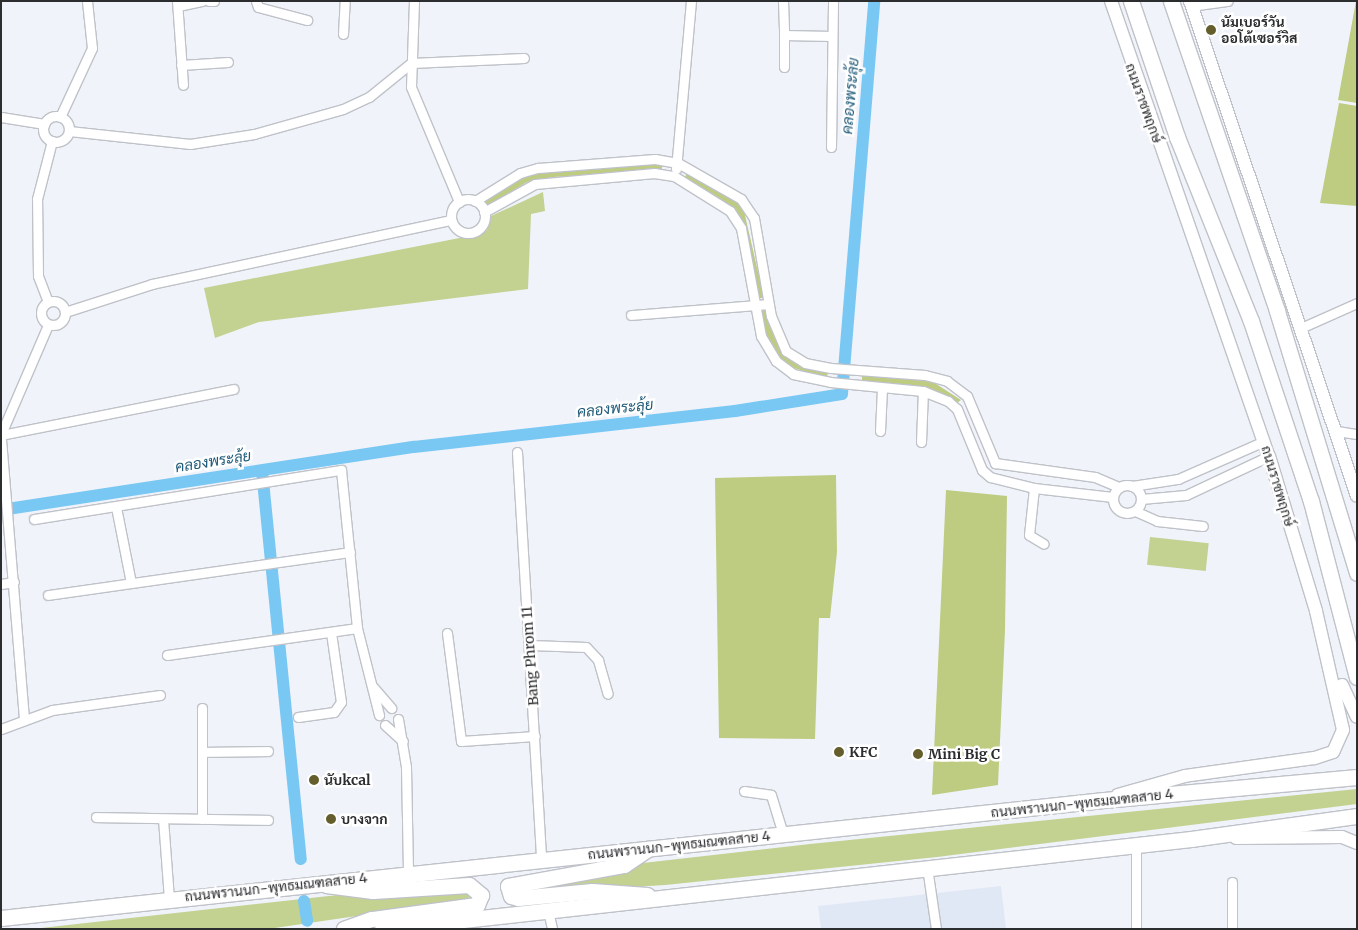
<!DOCTYPE html>
<meta charset="utf-8">
<style>
body{margin:0}
#map{position:relative;width:1358px;height:930px;overflow:hidden;background:#f0f3fa;font-family:Merriweather,Sarabun,serif}
div>[style]{position:absolute}
.built>*{inset:0;background:#e1e8f5}
.green>*{inset:0;background:#c3d191;transform-origin:0 0}
.forest>*{inset:0;background:#bdcc80}
.canal>*{height:12px;margin:-6px;padding:0 6px;transform-origin:6px;border-radius:6px;background:#79c7f3}
.roads{filter:drop-shadow(1px 0 #bfc2c8) drop-shadow(-1px 0 #bfc2c8) drop-shadow(0 1px #bfc2c8) drop-shadow(0 -1px #bfc2c8)}
.minor>*{height:9px;margin:-4.5px;padding:0 4.5px;transform-origin:4.5px;border-radius:4.5px;background:#fff}
.minor>.ring{margin:-4.5px;padding:0;box-sizing:content-box;background:none;border:9px solid #fff;border-radius:50%}
.secondary>*{height:12px;margin:-6px;padding:0 6px;transform-origin:6px;border-radius:6px;background:#fff}
.primary>*{height:15px;margin:-7.5px;padding:0 7.5px;transform-origin:7.5px;border-radius:7.5px;background:#fff}
.dots>*{width:14px;height:14px;translate:-50% -50%;box-sizing:border-box;border:2px solid #fff;border-radius:50%}
span{translate:-50% -50%;white-space:nowrap;text-align:center;line-height:1.15;-webkit-text-stroke:5px #fff;paint-order:stroke}
.poi-label{font-size:14px;color:#2c2d2f;font-weight:700}
.left{translate:0 -50%;text-align:left}
.street-label{font-size:14px;color:#2c2d2f}
.water-label{font-size:15px;color:#1f5a78;font-style:italic}
.frame{position:absolute;inset:0;border:2px solid #2c2d2f;pointer-events:none}
</style>
<div id="map">
<div class="built">
<i style="clip-path:polygon(1001px 886px,1006px 929px,821px 929px,818px 906px)"></i>
</div>
<div class="green">
<i style="clip-path:polygon(543px 192px,545px 211px,531px 214px,528px 289px,259px 322px,215px 338px,204px 288px,480px 234px,487px 230px,491px 216px)"></i>
<i style="left:1150px;top:537px;width:59px;height:28px;rotate:6deg"></i>
<i style="clip-path:polygon(1357px 789px,1357px 804px,937px 857px,665px 885px,532px 893px,527px 883px,643px 863px,810px 844px)"></i>
<i style="clip-path:polygon(473px 892px,471px 897px,459px 901px,268px 929px,32px 929px,338px 895px)"></i>
</div>
<div class="forest">
<i style="clip-path:polygon(1356px 1px,1357px 1px,1357px 103px,1338px 100px)"></i>
<i style="clip-path:polygon(1339px 103px,1357px 106px,1357px 206px,1320px 203px)"></i>
<i style="clip-path:polygon(645px 164px,662px 165px,662px 171px,553px 177px,527px 182px,487px 206px,483px 200px,523px 178px,542px 173px)"></i>
<i style="clip-path:polygon(688px 171px,731px 196px,744px 211px,764px 298px,756px 298px,747px 232px,734px 211px,685px 177px)"></i>
<i style="clip-path:polygon(766px 308px,781px 352px,791px 360px,828px 372px,827px 378px,784px 365px,767px 344px,758px 309px)"></i>
<i style="clip-path:polygon(862px 374px,933px 382px,961px 400px,957px 403px,924px 387px,862px 381px)"></i>
<i style="clip-path:polygon(836px 475px,837px 552px,830px 618px,819px 618px,815px 739px,719px 738px,715px 478px)"></i>
<i style="clip-path:polygon(946px 490px,1007px 496px,1005px 630px,998px 785px,932px 795px)"></i>
</div>
<div class="canal">
<i style="left:262px;top:471px;width:390px;rotate:84.3deg"></i>
<i style="left:1px;top:510px;width:418px;rotate:-8.7deg"></i>
<i style="left:414px;top:447px;width:323px;rotate:-6.4deg"></i>
<i style="left:735px;top:411px;width:108px;rotate:-9deg"></i>
<i style="left:842px;top:394px;width:394px;rotate:-85.3deg"></i>
<i style="left:304px;top:901px;width:20px;rotate:81deg"></i>
</div>
<div class="roads">
<div class="minor">
<i style="left:177px;top:1px;width:84px;rotate:85.9deg"></i>
<i style="left:209px;top:1px;width:5px"></i>
<i style="left:256px;top:1px;width:6px;rotate:72deg"></i>
<i style="left:258px;top:7px;width:51px;rotate:14.9deg"></i>
<i style="left:414px;top:1px;width:86px;rotate:92deg"></i>
<i style="left:411px;top:87px;width:125px;rotate:67.3deg"></i>
<i style="left:783px;top:1px;width:34px;rotate:88deg"></i>
<i style="left:178px;top:6px;width:25px;rotate:-12deg"></i>
<i style="left:1191px;top:6px;width:37px;rotate:-8deg"></i>
<i style="left:343px;top:34px;width:33px;rotate:-87deg"></i>
<i style="left:181px;top:65px;width:47px;rotate:-3.7deg"></i>
<i style="left:784px;top:67px;width:32px;rotate:-90deg"></i>
<i style="left:784px;top:35px;width:48px;rotate:1.2deg"></i>
<i class="ring" style="left:43px;top:116px;width:17px;height:17px"></i>
<i style="left:1px;top:117px;width:44px;rotate:9.2deg"></i>
<i style="left:60px;top:117px;width:76px;rotate:-65.1deg"></i>
<i style="left:92px;top:48px;width:47px;rotate:-96.1deg"></i>
<i style="left:69px;top:131px;width:122px;rotate:6.1deg"></i>
<i style="left:190px;top:144px;width:65px;rotate:-8.9deg"></i>
<i style="left:254px;top:134px;width:92px;rotate:-15.7deg"></i>
<i style="left:343px;top:109px;width:29px;rotate:-25deg"></i>
<i style="left:369px;top:97px;width:54px;rotate:-39deg"></i>
<i style="left:411px;top:63px;width:113px;rotate:-2.5deg"></i>
<i style="left:831px;top:147px;width:146px;rotate:-89.2deg"></i>
<i style="left:676px;top:169px;width:169px;rotate:-84.9deg"></i>
<i class="ring" style="left:451px;top:199px;width:25px;height:25px"></i>
<i style="left:475px;top:201px;width:53px;rotate:-31.9deg"></i>
<i style="left:520px;top:173px;width:19px;rotate:-16deg"></i>
<i style="left:538px;top:168px;width:117px;rotate:-4.4deg"></i>
<i style="left:655px;top:159px;width:23px;rotate:10deg"></i>
<i style="left:678px;top:163px;width:73px;rotate:29.7deg"></i>
<i style="left:741px;top:199px;width:23px;rotate:56deg"></i>
<i style="left:754px;top:218px;width:99px;rotate:80.2deg"></i>
<i style="left:771px;top:316px;width:38px;rotate:67deg"></i>
<i style="left:786px;top:351px;width:22px;rotate:32deg"></i>
<i style="left:805px;top:363px;width:26px;rotate:11deg"></i>
<i style="left:831px;top:368px;width:94px;rotate:4.3deg"></i>
<i style="left:925px;top:375px;width:23px;rotate:15deg"></i>
<i style="left:947px;top:381px;width:25px;rotate:37deg"></i>
<i style="left:967px;top:396px;width:73px;rotate:67.3deg"></i>
<i style="left:995px;top:463px;width:101px;rotate:8deg"></i>
<i style="left:1095px;top:477px;width:26px;rotate:23deg"></i>
<i style="left:484px;top:212px;width:58px;rotate:-28.8deg"></i>
<i style="left:535px;top:184px;width:120px;rotate:-5.3deg"></i>
<i style="left:654px;top:173px;width:20px;rotate:9deg"></i>
<i style="left:674px;top:176px;width:66px;rotate:32deg"></i>
<i style="left:730px;top:211px;width:20px;rotate:57deg"></i>
<i style="left:741px;top:228px;width:110px;rotate:79.5deg"></i>
<i style="left:761px;top:336px;width:29px;rotate:59deg"></i>
<i style="left:776px;top:361px;width:21px;rotate:37deg"></i>
<i style="left:793px;top:374px;width:38px;rotate:12deg"></i>
<i style="left:830px;top:382px;width:93px;rotate:5.5deg"></i>
<i style="left:923px;top:391px;width:27px;rotate:22deg"></i>
<i style="left:948px;top:401px;width:12px;rotate:42deg"></i>
<i style="left:957px;top:409px;width:66px;rotate:67.7deg"></i>
<i style="left:982px;top:470px;width:11px;rotate:41deg"></i>
<i style="left:990px;top:477px;width:45px;rotate:14deg"></i>
<i style="left:1034px;top:488px;width:79px;rotate:6.6deg"></i>
<i class="ring" style="left:41px;top:301px;width:15px;height:15px"></i>
<i style="left:48px;top:302px;width:28px;rotate:-111deg"></i>
<i style="left:38px;top:276px;width:77px;rotate:-90.7deg"></i>
<i style="left:37px;top:199px;width:60px;rotate:-75.5deg"></i>
<i style="left:65px;top:312px;width:91px;rotate:-17.8deg"></i>
<i style="left:152px;top:284px;width:306px;rotate:-12.1deg"></i>
<i style="left:631px;top:315px;width:137px;rotate:-4.6deg"></i>
<i style="left:1303px;top:327px;width:59px;rotate:-24deg"></i>
<i style="left:880px;top:431px;width:43px;rotate:-87.3deg"></i>
<i style="left:1337px;top:431px;width:20px;rotate:9deg"></i>
<i style="left:1px;top:434px;width:119px;rotate:-66.7deg"></i>
<i style="left:1px;top:435px;width:237px;rotate:-11.2deg"></i>
<i style="left:1px;top:439px;width:281px;rotate:85.3deg"></i>
<i style="left:921px;top:442px;width:51px;rotate:-87.8deg"></i>
<i style="left:517px;top:452px;width:409px;rotate:86.6deg"></i>
<i class="ring" style="left:1113px;top:485px;width:19px;height:19px"></i>
<i style="left:1132px;top:486px;width:47px;rotate:-8.7deg"></i>
<i style="left:1178px;top:479px;width:94px;rotate:-23.8deg"></i>
<i style="left:1034px;top:488px;width:47px;rotate:96.1deg"></i>
<i style="left:1029px;top:535px;width:17px;rotate:31deg"></i>
<i style="left:1141px;top:499px;width:45px;rotate:-5.1deg"></i>
<i style="left:1186px;top:495px;width:92px;rotate:-25.2deg"></i>
<i style="left:116px;top:507px;width:77px;rotate:78.8deg"></i>
<i style="left:1135px;top:511px;width:24px;rotate:24deg"></i>
<i style="left:1157px;top:521px;width:46px;rotate:6.2deg"></i>
<i style="left:34px;top:519px;width:311px;rotate:-9.1deg"></i>
<i style="left:341px;top:470px;width:159px;rotate:84.2deg"></i>
<i style="left:357px;top:628px;width:90px;rotate:75.8deg"></i>
<i style="left:1px;top:584px;width:13px;rotate:-9deg"></i>
<i style="left:48px;top:595px;width:305px;rotate:-8.1deg"></i>
<i style="left:447px;top:633px;width:109px;rotate:82.6deg"></i>
<i style="left:461px;top:741px;width:74px;rotate:-3.9deg"></i>
<i style="left:530px;top:645px;width:56px;rotate:2deg"></i>
<i style="left:586px;top:647px;width:18px;rotate:47deg"></i>
<i style="left:598px;top:660px;width:35px;rotate:74deg"></i>
<i style="left:167px;top:655px;width:192px;rotate:-8.1deg"></i>
<i style="left:373px;top:687px;width:28px;rotate:49deg"></i>
<i style="left:298px;top:717px;width:36px;rotate:-8deg"></i>
<i style="left:334px;top:712px;width:12px;rotate:-55deg"></i>
<i style="left:341px;top:702px;width:70px;rotate:-98.2deg"></i>
<i style="left:398px;top:719px;width:49px;rotate:80.5deg"></i>
<i style="left:406px;top:767px;width:106px;rotate:88.9deg"></i>
<i style="left:385px;top:725px;width:24px;rotate:42deg"></i>
<i style="left:1px;top:729px;width:54px;rotate:-20.4deg"></i>
<i style="left:52px;top:710px;width:109px;rotate:-7.9deg"></i>
<i style="left:202px;top:752px;width:66px;rotate:-0.9deg"></i>
<i style="left:744px;top:791px;width:27px;rotate:8deg"></i>
<i style="left:771px;top:795px;width:41px;rotate:72.9deg"></i>
<i style="left:96px;top:817px;width:172px;rotate:1deg"></i>
<i style="left:163px;top:819px;width:80px;rotate:85.7deg"></i>
<i style="left:202px;top:819px;width:111px;rotate:-90deg"></i>
<i style="left:927px;top:867px;width:63px;rotate:81.7deg"></i>
<i style="left:1232px;top:882px;width:47px;rotate:90deg"></i>
<i style="left:548px;top:911px;width:18px;rotate:77deg"></i>
<i style="left:1136px;top:929px;width:84px;rotate:-90deg"></i>
</div>
<div class="secondary">
<i style="left:1111px;top:1px;width:482px;rotate:70.9deg"></i>
<i style="left:1269px;top:456px;width:162px;rotate:73.1deg"></i>
<i style="left:1316px;top:611px;width:122px;rotate:77.2deg"></i>
<i style="left:1343px;top:730px;width:24px;rotate:114deg"></i>
<i style="left:1333px;top:752px;width:20px;rotate:162deg"></i>
<i style="left:1314px;top:758px;width:130px;rotate:172.1deg"></i>
<i style="left:1185px;top:776px;width:70px;rotate:164.2deg"></i>
<i style="left:1190px;top:1px;width:522px;rotate:71.36deg"></i>
<i style="left:1342px;top:685px;width:35px;rotate:65deg"></i>
<i style="left:1236px;top:838px;width:106px;rotate:-0.5deg"></i>
<i style="left:1342px;top:837px;width:16px;rotate:22deg"></i>
</div>
<div class="primary">
<i style="left:1131px;top:1px;width:144px;rotate:71.3deg"></i>
<i style="left:1177px;top:137px;width:198px;rotate:68.1deg"></i>
<i style="left:1251px;top:321px;width:190px;rotate:71.6deg"></i>
<i style="left:1311px;top:501px;width:182px;rotate:75.4deg"></i>
<i style="left:1171px;top:1px;width:328px;rotate:71.1deg"></i>
<i style="left:1277px;top:311px;width:274px;rotate:73deg"></i>
<i style="left:326px;top:885px;width:47px;rotate:7.3deg"></i>
<i style="left:373px;top:891px;width:96px;rotate:-3.6deg"></i>
<i style="left:469px;top:885px;width:16px;rotate:40deg"></i>
<i style="left:481px;top:895px;width:11px;rotate:112deg"></i>
<i style="left:477px;top:905px;width:8px;rotate:173deg"></i>
<i style="left:469px;top:906px;width:99px;rotate:172.4deg"></i>
<i style="left:371px;top:919px;width:29px;rotate:160deg"></i>
<i style="left:647px;top:895px;width:55px;rotate:-175.8deg"></i>
<i style="left:592px;top:891px;width:74px;rotate:174.6deg"></i>
<i style="left:518px;top:898px;width:7px;rotate:-164deg"></i>
<i style="left:511px;top:896px;width:10px;rotate:-107deg"></i>
<i style="left:508px;top:886px;width:118px;rotate:-10.3deg"></i>
<i style="left:624px;top:865px;width:29px;rotate:-34deg"></i>
<i style="left:1px;top:918px;width:1109px;rotate:-6.11deg"></i>
<i style="left:1104px;top:800px;width:254px;rotate:-5.2deg"></i>
<i style="left:382px;top:929px;width:814px;rotate:-6.35deg"></i>
<i style="left:1191px;top:839px;width:168px;rotate:-7.9deg"></i>
</div>
</div>
<div class="dots">
<i style="left:1211px;top:30px;background:#635e2b"></i>
<i style="left:839px;top:752px;background:#635e2b"></i>
<i style="left:918px;top:754px;background:#635e2b"></i>
<i style="left:314px;top:780px;background:#635e2b"></i>
<i style="left:331px;top:819px;background:#635e2b"></i>
</div>
<div class="poi-label">
<span class="left" style="left:1221px;top:30px">นัมเบอร์วัน<br>ออโต้เซอร์วิส</span>
<span class="left" style="left:849px;top:752px">KFC</span>
<span class="left" style="left:928px;top:754px">Mini Big C</span>
<span class="left" style="left:324px;top:780px">นับkcal</span>
<span class="left" style="left:341px;top:819px">บางจาก</span>
</div>
<div class="street-label">
<span style="left:1144px;top:103px;rotate:70deg">ถนนราชพฤกษ์</span>
<span style="left:1278px;top:486px;rotate:73deg">ถนนราชพฤกษ์</span>
<span style="left:530px;top:656px;rotate:-94deg">Bang Phrom 11</span>
<span style="left:1082px;top:803px;rotate:-6deg">ถนนพรานนก-พุทธมณฑลสาย 4</span>
<span style="left:679px;top:845px;rotate:-6deg">ถนนพรานนก-พุทธมณฑลสาย 4</span>
<span style="left:276px;top:887px;rotate:-6deg">ถนนพรานนก-พุทธมณฑลสาย 4</span>
</div>
<div class="water-label">
<span style="left:850px;top:96px;rotate:-85deg">คลองพระลุ้ย</span>
<span style="left:615px;top:408px;rotate:-6deg">คลองพระลุ้ย</span>
<span style="left:213px;top:461px;rotate:-9deg">คลองพระลุ้ย</span>
</div>
<div class="frame"></div>
</div>
